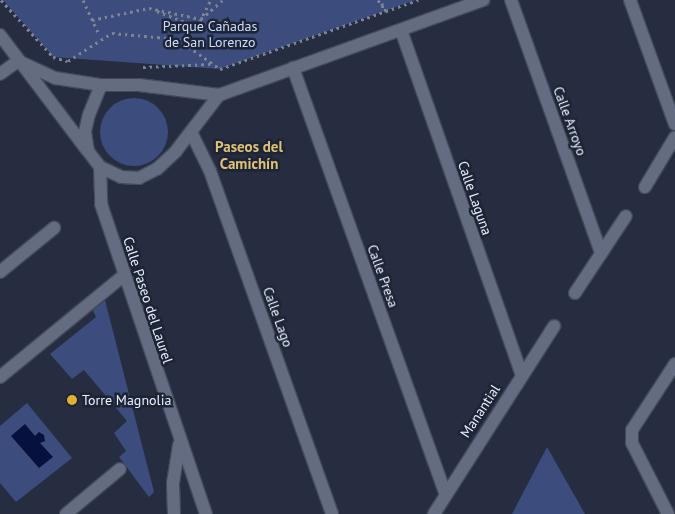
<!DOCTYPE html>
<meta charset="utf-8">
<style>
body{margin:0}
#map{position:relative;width:675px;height:514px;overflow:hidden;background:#262d40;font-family:"PT Sans",sans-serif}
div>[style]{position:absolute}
.green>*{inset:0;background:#3b4c7d}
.round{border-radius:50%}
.water>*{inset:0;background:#07113d}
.path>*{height:3px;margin-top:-1.5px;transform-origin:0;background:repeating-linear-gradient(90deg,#7c8393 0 2.5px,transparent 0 6.5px)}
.roads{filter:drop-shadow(1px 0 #444a59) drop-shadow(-1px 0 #444a59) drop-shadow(0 1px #444a59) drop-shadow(0 -1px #444a59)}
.minor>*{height:12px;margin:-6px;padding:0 6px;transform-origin:6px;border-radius:6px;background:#636c81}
.dots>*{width:14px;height:14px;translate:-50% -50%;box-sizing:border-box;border:2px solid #1d2436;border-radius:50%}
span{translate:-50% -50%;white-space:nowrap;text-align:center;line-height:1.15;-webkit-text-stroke:5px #1d2436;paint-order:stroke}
.park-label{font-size:14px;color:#cfdcfb}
.street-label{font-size:14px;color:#eaf0fc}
.poi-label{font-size:14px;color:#eaf0fc}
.left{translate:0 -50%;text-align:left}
.neighbourhood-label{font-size:15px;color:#dfc076;font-weight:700}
</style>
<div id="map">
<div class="green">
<i style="clip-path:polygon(3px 0,416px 0,220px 69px,53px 57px)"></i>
<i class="round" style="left:100px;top:98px;width:68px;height:68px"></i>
<i style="clip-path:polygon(105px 300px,154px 492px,149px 497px,119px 457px,126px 451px,114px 433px,127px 421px,84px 370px,72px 379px,50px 354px,96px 317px,91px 307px)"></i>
<i style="clip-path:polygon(27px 403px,72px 458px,16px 502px,0 483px,0 426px)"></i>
<i style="clip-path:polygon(547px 447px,585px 514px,512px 514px)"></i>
</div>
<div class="water">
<i style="clip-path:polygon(25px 424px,35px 436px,39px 432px,44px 435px,45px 441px,40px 443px,53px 457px,39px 468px,11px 436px)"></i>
</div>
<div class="path">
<i style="left:1px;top:0;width:77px;rotate:47.6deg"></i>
<i style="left:53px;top:57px;width:15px;rotate:16deg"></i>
<i style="left:83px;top:0;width:38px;rotate:65deg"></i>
<i style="left:378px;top:0;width:14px;rotate:54deg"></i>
<i style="left:386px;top:11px;width:13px;rotate:-119deg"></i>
<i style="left:157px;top:11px;width:43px;rotate:21.8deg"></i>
<i style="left:197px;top:27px;width:30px;rotate:-63deg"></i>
<i style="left:92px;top:20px;width:58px;rotate:-11.9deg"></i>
<i style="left:149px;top:8px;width:53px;rotate:11.9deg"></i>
<i style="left:201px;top:19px;width:29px;rotate:-41deg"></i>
<i style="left:68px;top:61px;width:52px;rotate:-32.5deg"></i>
<i style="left:112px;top:33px;width:66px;rotate:5.2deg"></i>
<i style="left:178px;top:39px;width:52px;rotate:35.5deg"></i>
<i style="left:220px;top:69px;width:210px;rotate:-19.2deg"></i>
<i style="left:143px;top:67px;width:68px;rotate:-2.5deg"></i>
</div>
<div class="roads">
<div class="minor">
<i style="left:511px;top:0;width:269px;rotate:70.4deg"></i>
<i style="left:630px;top:0;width:132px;rotate:70.1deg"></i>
<i style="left:401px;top:30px;width:366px;rotate:70.7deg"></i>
<i style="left:0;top:35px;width:144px;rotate:52.9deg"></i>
<i style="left:18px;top:61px;width:41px;rotate:24.7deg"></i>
<i style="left:55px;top:78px;width:47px;rotate:8.7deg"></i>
<i style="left:101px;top:85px;width:38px"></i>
<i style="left:139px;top:85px;width:81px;rotate:7.1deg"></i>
<i style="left:219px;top:95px;width:281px;rotate:-19.8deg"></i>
<i style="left:293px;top:68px;width:451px;rotate:70.3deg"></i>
<i style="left:0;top:74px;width:22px;rotate:-36deg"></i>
<i style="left:101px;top:85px;width:31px;rotate:112deg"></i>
<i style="left:89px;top:114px;width:18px;rotate:103deg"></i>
<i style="left:85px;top:132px;width:19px;rotate:81deg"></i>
<i style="left:88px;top:151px;width:20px;rotate:53deg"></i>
<i style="left:100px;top:167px;width:23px;rotate:25deg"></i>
<i style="left:121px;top:177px;width:18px;rotate:3deg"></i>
<i style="left:139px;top:178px;width:20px;rotate:-27deg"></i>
<i style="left:157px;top:169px;width:26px;rotate:-43deg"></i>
<i style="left:176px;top:151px;width:71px;rotate:-52.5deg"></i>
<i style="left:191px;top:132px;width:43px;rotate:64deg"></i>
<i style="left:210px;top:171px;width:364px;rotate:70.4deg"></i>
<i style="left:100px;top:167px;width:37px;rotate:88deg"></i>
<i style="left:101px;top:204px;width:327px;rotate:71.3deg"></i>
<i style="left:645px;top:187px;width:58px;rotate:-59deg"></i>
<i style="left:0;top:272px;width:70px;rotate:-39.2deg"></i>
<i style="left:575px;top:293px;width:92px;rotate:-56.5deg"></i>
<i style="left:0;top:377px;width:161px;rotate:-39.4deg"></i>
<i style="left:66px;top:514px;width:70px;rotate:-39.8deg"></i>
<i style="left:174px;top:514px;width:31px;rotate:-92deg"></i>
<i style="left:173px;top:483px;width:39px;rotate:-81deg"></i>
<i style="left:434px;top:514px;width:223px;rotate:-57.4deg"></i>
<i style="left:668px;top:514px;width:80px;rotate:-116.9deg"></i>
<i style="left:632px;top:443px;width:13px;rotate:-90deg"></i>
<i style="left:632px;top:430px;width:79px;rotate:-56.9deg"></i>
</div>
</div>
<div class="dots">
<i style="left:72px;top:400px;background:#deb133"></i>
</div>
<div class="park-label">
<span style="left:210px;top:34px">Parque Cañadas<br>de San Lorenzo</span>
</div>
<div class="street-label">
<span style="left:570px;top:121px;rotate:70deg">Calle Arroyo</span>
<span style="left:475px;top:198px;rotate:71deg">Calle Laguna</span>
<span style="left:383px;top:276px;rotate:70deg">Calle Presa</span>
<span style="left:148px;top:300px;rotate:72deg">Calle Paseo del Laurel</span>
<span style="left:278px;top:317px;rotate:70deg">Calle Lago</span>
<span style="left:480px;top:411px;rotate:-57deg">Manantial</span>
</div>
<div class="poi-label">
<span class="left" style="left:82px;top:400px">Torre Magnolia</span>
</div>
<div class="neighbourhood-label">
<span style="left:249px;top:155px">Paseos del<br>Camichín</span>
</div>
</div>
